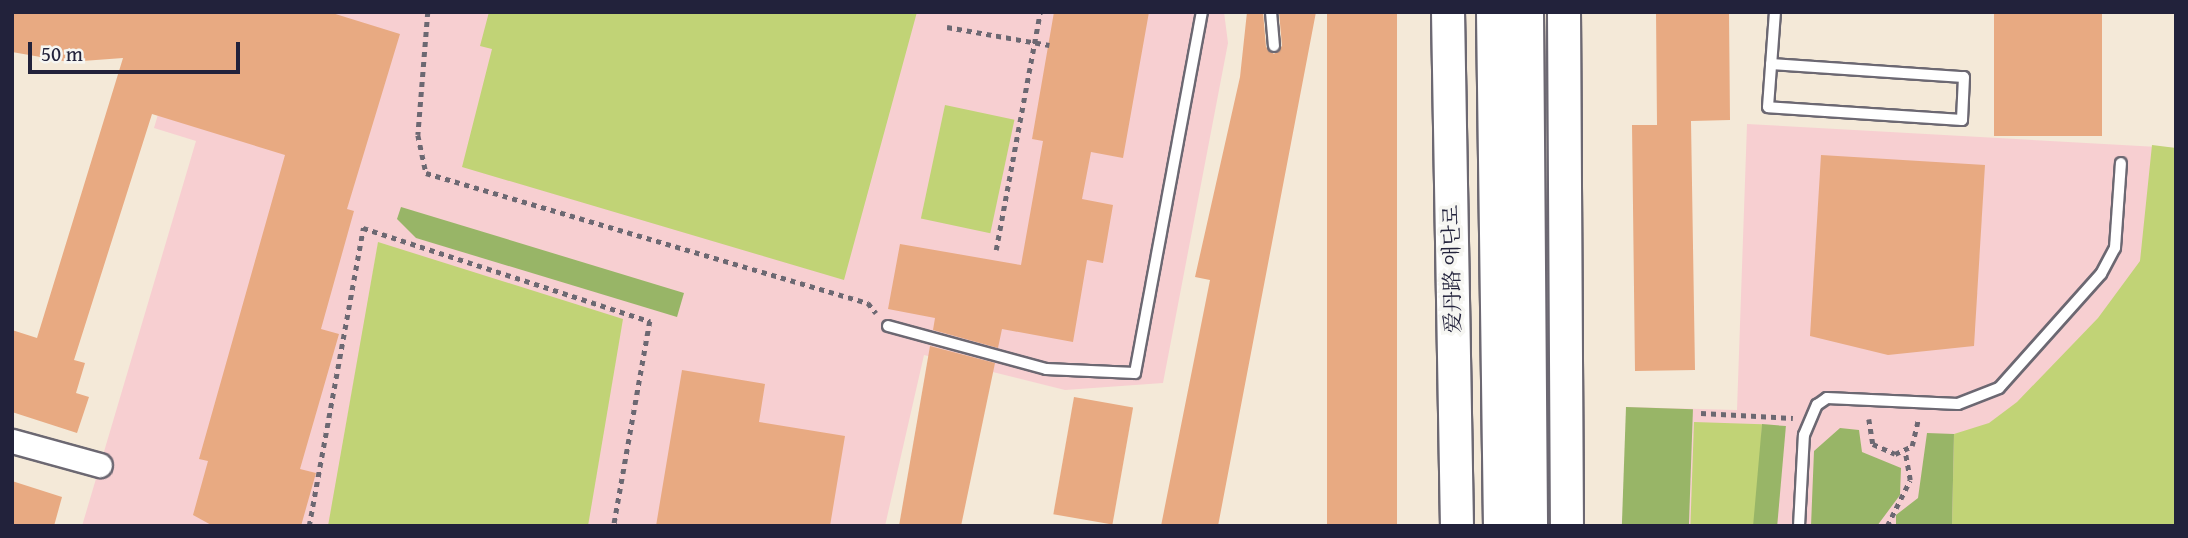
<!DOCTYPE html>
<meta charset="utf-8">
<style>
body{margin:0}
#map{position:relative;width:2188px;height:538px;overflow:hidden;background:#f4e9d8;font-family:"Gentium Book Plus","Noto Serif SC","Noto Serif KR",serif}
div>[style]{position:absolute}
.built>*{inset:0;background:#f7cfd1}
.green>*{inset:0;background:#c1d376;transform-origin:0 0}
.forest>*{inset:0;background:#98b567;transform-origin:0 0}
.building>*{inset:0;background:#e8aa82;transform-origin:0 0}
.path>*{height:4.5px;margin-top:-2.25px;transform-origin:0;background:repeating-linear-gradient(90deg,#6c6872 0 5px,transparent 0 10px)}
.roads{filter:drop-shadow(2px 0 #6c6872) drop-shadow(-2px 0 #6c6872) drop-shadow(0 2px #6c6872) drop-shadow(0 -2px #6c6872)}
.lane>*{height:10px;margin:-5px;padding:0 5px;transform-origin:5px;border-radius:5px;background:#fff}
.street>*{height:23px;margin:-11.5px;padding:0 11.5px;transform-origin:11.5px;border-radius:11.5px;background:#fff}
.secondary>*{height:32px;margin:-16px;padding:0 16px;transform-origin:16px;border-radius:16px;background:#fff}
.primary>*{height:35px;margin:-17.5px;padding:0 17.5px;transform-origin:17.5px;border-radius:17.5px;background:#fff}
span{translate:-50% -50%;white-space:nowrap;text-align:center;line-height:1.15;-webkit-text-stroke:7px #f6f6f2;paint-order:stroke}
.street-label{font-size:21px;color:#22223b}
.frame{position:absolute;inset:0;border:14px solid #22223b;pointer-events:none}
.scale{position:absolute;left:28px;top:42px;width:212px;height:32px;box-sizing:border-box;border:4px solid #22223b;border-top:0;padding-left:9px;font-size:21px;line-height:24px;white-space:nowrap;color:#22223b;-webkit-text-stroke:5px #f6f6f2;paint-order:stroke}
</style>
<div id="map">
<div class="built">
<i style="clip-path:polygon(188px 12px,1224px 12px,1228px 43px,1163px 383px,1065px 390px,924px 355px,885px 526px,82px 526px,196px 141px,154px 128px)"></i>
<i style="clip-path:polygon(1747px 124px,2176px 148px,2176px 526px,1626px 526px,1626px 407px,1737px 410px)"></i>
</div>
<div class="green">
<i style="clip-path:polygon(489px 12px,917px 12px,844px 280px,462px 167px,492px 49px,480px 46px)"></i>
<i style="left:945px;top:105px;width:71px;height:116px;rotate:12deg"></i>
<i style="clip-path:polygon(2152px 145px,2176px 148px,2176px 526px,1952px 526px,1954px 434px,1989px 423px,2017px 402px,2098px 318px,2140px 261px)"></i>
<i style="clip-path:polygon(378px 242px,623px 319px,588px 526px,328px 526px)"></i>
<i style="left:1694px;top:422px;width:68px;height:104px;rotate:2deg"></i>
</div>
<div class="forest">
<i style="clip-path:polygon(401px 207px,684px 293px,677px 317px,416px 238px,397px 219px)"></i>
<i style="left:1626px;top:407px;width:67px;height:119px;rotate:2deg"></i>
<i style="left:1762px;top:424px;width:24px;height:102px;rotate:5deg"></i>
<i style="clip-path:polygon(1840px 428px,1859px 430px,1862px 452px,1901px 468px,1900px 495px,1877px 526px,1811px 526px,1814px 451px)"></i>
<i style="clip-path:polygon(1927px 433px,1954px 434px,1952px 526px,1896px 526px,1896px 515px,1918px 498px)"></i>
</div>
<div class="building">
<i style="clip-path:polygon(12px 12px,329px 12px,400px 34px,347px 209px,354px 211px,321px 329px,339px 334px,300px 469px,316px 473px,301px 526px,213px 526px,193px 515px,208px 461px,199px 459px,285px 155px,152px 114px,74px 360px,85px 363px,76px 393px,89px 397px,77px 433px,12px 412px,12px 330px,37px 338px,123px 58px,69px 62px,12px 52px)"></i>
<i style="clip-path:polygon(1054px 12px,1149px 12px,1123px 158px,1091px 152px,1082px 199px,1113px 205px,1103px 263px,1087px 260px,1073px 342px,1002px 329px,998px 348px,933px 330px,935px 318px,888px 309px,900px 244px,1021px 265px,1043px 141px,1032px 139px)"></i>
<i style="clip-path:polygon(1247px 12px,1263px 12px,1266px 47px,1274px 54px,1282px 46px,1279px 12px,1316px 12px,1218px 526px,1161px 526px,1210px 280px,1195px 277px,1240px 77px)"></i>
<i style="left:1327px;top:12px;width:70px;height:514px"></i>
<i style="clip-path:polygon(1656px 12px,1729px 12px,1730px 120px,1691px 121px,1695px 370px,1635px 371px,1632px 125px,1657px 125px)"></i>
<i style="left:1994px;top:12px;width:108px;height:124px"></i>
<i style="clip-path:polygon(1821px 155px,1985px 165px,1974px 346px,1888px 355px,1810px 336px)"></i>
<i style="clip-path:polygon(930px 346px,995px 363px,961px 526px,899px 526px)"></i>
<i style="clip-path:polygon(682px 370px,765px 384px,759px 422px,845px 436px,830px 526px,656px 526px)"></i>
<i style="left:1074px;top:397px;width:60px;height:119px;rotate:10deg"></i>
<i style="clip-path:polygon(12px 481px,62px 497px,54px 526px,12px 526px)"></i>
</div>
<div class="path">
<i style="left:428px;top:12px;width:123px;rotate:94.6deg"></i>
<i style="left:418px;top:135px;width:39px;rotate:78deg"></i>
<i style="left:426px;top:173px;width:461px;rotate:16.4deg"></i>
<i style="left:868px;top:303px;width:13px;rotate:51deg"></i>
<i style="left:947px;top:27px;width:104px;rotate:10deg"></i>
<i style="left:996px;top:250px;width:242px;rotate:-79.5deg"></i>
<i style="left:1701px;top:413px;width:92px;rotate:3.1deg"></i>
<i style="left:1869px;top:419px;width:25px;rotate:81deg"></i>
<i style="left:1873px;top:444px;width:24px;rotate:24deg"></i>
<i style="left:1895px;top:454px;width:19px;rotate:-25deg"></i>
<i style="left:1912px;top:446px;width:26px;rotate:-77deg"></i>
<i style="left:309px;top:526px;width:303px;rotate:-79.7deg"></i>
<i style="left:363px;top:228px;width:302px;rotate:18deg"></i>
<i style="left:650px;top:321px;width:208px;rotate:100deg"></i>
<i style="left:1887px;top:526px;width:51px;rotate:-63.4deg"></i>
<i style="left:1910px;top:480px;width:27px;rotate:-100deg"></i>
</div>
<div class="roads">
<div class="lane">
<i style="left:1271px;top:12px;width:34px;rotate:85deg"></i>
<i style="left:1771px;top:64px;width:193px;rotate:3.9deg"></i>
<i style="left:1964px;top:77px;width:43px;rotate:92.7deg"></i>
<i style="left:1962px;top:120px;width:194px;rotate:-176.2deg"></i>
<i style="left:1768px;top:107px;width:95px;rotate:-85.8deg"></i>
<i style="left:888px;top:326px;width:164px;rotate:15.2deg"></i>
<i style="left:1046px;top:369px;width:89px;rotate:2.6deg"></i>
<i style="left:1135px;top:373px;width:367px;rotate:-79.5deg"></i>
<i style="left:1799px;top:526px;width:91px;rotate:-86.9deg"></i>
<i style="left:1804px;top:435px;width:33px;rotate:-67deg"></i>
<i style="left:1817px;top:405px;width:12px;rotate:-35deg"></i>
<i style="left:1827px;top:398px;width:131px;rotate:2.6deg"></i>
<i style="left:1958px;top:404px;width:44px;rotate:-21.3deg"></i>
<i style="left:1999px;top:388px;width:153px;rotate:-48.2deg"></i>
<i style="left:2101px;top:274px;width:30px;rotate:-62deg"></i>
<i style="left:2115px;top:248px;width:85px;rotate:-86deg"></i>
</div>
<div class="street">
<i style="left:12px;top:441px;width:91px;rotate:15.3deg"></i>
</div>
<div class="secondary">
<i style="left:1448px;top:12px;width:514px;rotate:89deg"></i>
<i style="left:1564px;top:12px;width:514px;rotate:89.67deg"></i>
</div>
<div class="primary">
<i style="left:1494px;top:12px;width:514px;rotate:89.22deg"></i>
<i style="left:1525px;top:12px;width:514px;rotate:89.55deg"></i>
</div>
</div>
<div class="street-label">
<span style="left:1452px;top:269px;rotate:-91deg">爱丹路 애단로</span>
</div>
<div class="frame"></div>
<div class="scale">50 m</div>
</div>
